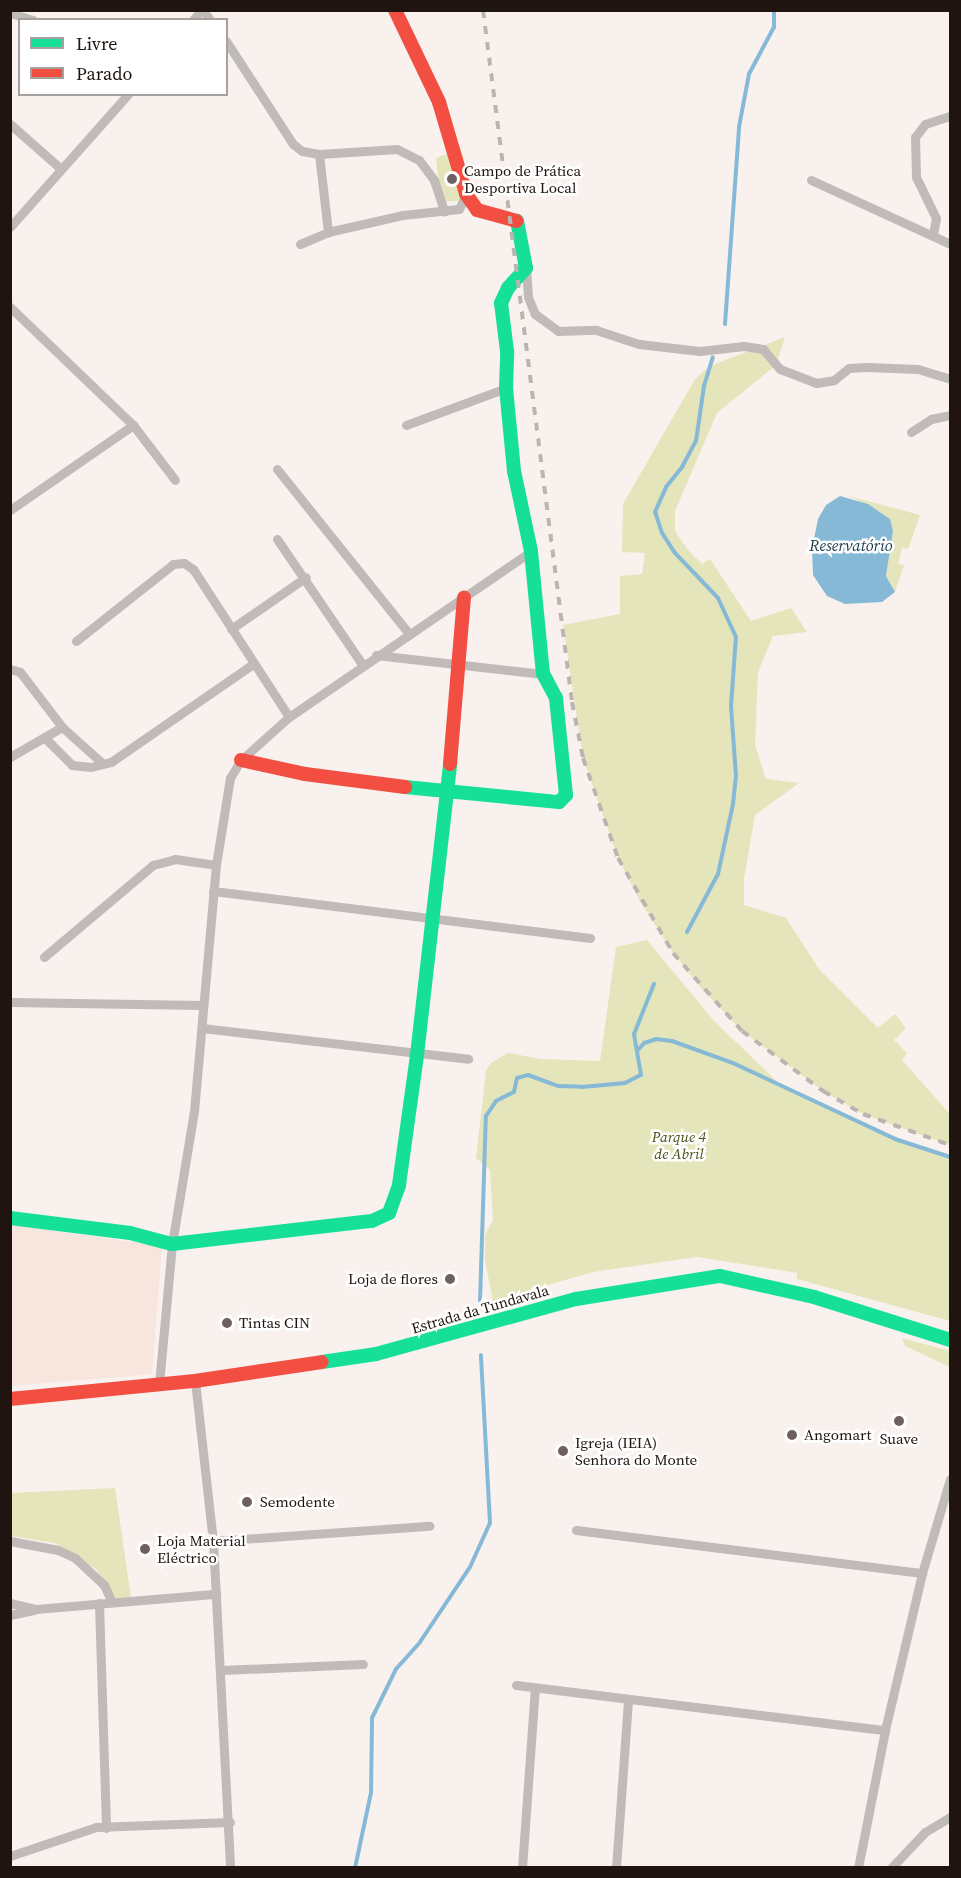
<!DOCTYPE html>
<meta charset="utf-8">
<style>
body{margin:0}
#map{position:relative;width:961px;height:1878px;overflow:hidden;background:#f8f1ee;font-family:"Source Serif 4",serif}
div>[style]{position:absolute}
.built>*{inset:0;background:#f7e5de}
.green>*{inset:0;background:#e4e5ba}
.water>*{inset:0;background:#86b9d6}
.stream>*{height:4px;margin:-2px;padding:0 2px;transform-origin:2px;border-radius:2px;background:#86b9d6}
.street>*{height:9px;margin:-4.5px;padding:0 4.5px;transform-origin:4.5px;border-radius:4.5px;background:#c0bab8}
.fast>*{height:14px;margin:-7px;padding:0 7px;transform-origin:7px;border-radius:7px;background:#16e098}
.jam>*{height:14px;margin:-7px;padding:0 7px;transform-origin:7px;border-radius:7px;background:#f24e42}
.rail>*{height:4px;margin-top:-2px;transform-origin:0;background:repeating-linear-gradient(90deg,#bbb5b2 0 8px,transparent 0 16px)}
.dots>*{width:16px;height:16px;translate:-50% -50%;box-sizing:border-box;border:3px solid #fff;border-radius:50%}
span{translate:-50% -50%;white-space:nowrap;text-align:center;line-height:1.15;-webkit-text-stroke:5px #fff;paint-order:stroke}
.poi-label{font-size:15px;color:#201410}
.left{translate:0 -50%;text-align:left}
.right{translate:-100% -50%;text-align:right}
.park-label{font-size:15px;color:#4d5119;font-style:italic}
.street-label{font-size:15px;color:#201410}
.water-label{font-size:16px;color:#17394b;font-style:italic}
.frame{position:absolute;inset:0;border:12px solid #201410;pointer-events:none}
.legend{position:absolute;left:18px;top:18px;width:210px;height:78px;box-sizing:border-box;background:#fff;border:2px solid #a6a19f;margin:0;padding:8px 10px;list-style:none;font-size:18px;color:#201410}
.legend li{display:flex;align-items:center;gap:12px;height:30px}
.legend b{width:30px;border:2px solid #a6a19f}
</style>
<div id="map">
<div class="built">
<i style="clip-path:polygon(11px 1225px,162px 1246px,152px 1374px,11px 1386px)"></i>
</div>
<div class="green">
<i style="clip-path:polygon(447px 154px,463px 155px,467px 200px,441px 202px,436px 158px)"></i>
<i style="clip-path:polygon(785px 337px,776px 365px,717px 413px,675px 511px,675px 531px,688px 550px,702px 564px,710px 559px,751px 621px,791px 608px,807px 632px,773px 636px,758px 672px,755px 745px,766px 779px,799px 783px,755px 815px,744px 879px,744px 905px,786px 918px,819px 969px,878px 1028px,895px 1014px,906px 1028px,894px 1040px,907px 1053px,902px 1060px,950px 1114px,950px 1145px,863px 1114px,823px 1091px,742px 1031px,701px 988px,673px 953px,640px 901px,618px 858px,583px 758px,563px 625px,620px 614px,620px 576px,642px 574px,645px 553px,622px 552px,623px 504px,695px 379px,710px 366px)"></i>
<i style="clip-path:polygon(849px 496px,920px 515px,908px 549px,902px 548px,898px 564px,904px 565px,895px 592px,886px 576px,893px 531px,881px 512px)"></i>
<i style="clip-path:polygon(647px 940px,715px 1022px,783px 1087px,895px 1139px,950px 1157px,950px 1321px,797px 1279px,797px 1273px,792px 1272px,697px 1257px,593px 1272px,493px 1301px,485px 1261px,485px 1235px,493px 1220px,490px 1170px,476px 1158px,486px 1071px,491px 1063px,508px 1053px,541px 1059px,600px 1061px,616px 947px)"></i>
<i style="clip-path:polygon(902px 1338px,950px 1351px,950px 1367px,905px 1346px)"></i>
<i style="clip-path:polygon(115px 1488px,131px 1597px,116px 1599px,96px 1569px,55px 1543px,11px 1536px,11px 1493px)"></i>
</div>
<div class="water">
<i style="clip-path:polygon(840px 496px,868px 504px,890px 519px,893px 531px,886px 576px,895px 592px,882px 602px,845px 604px,827px 596px,813px 575px,812px 549px,818px 519px,826px 505px)"></i>
</div>
<div class="stream">
<i style="left:725px;top:324px;width:197px;rotate:-85.9deg"></i>
<i style="left:739px;top:127px;width:54px;rotate:-79.3deg"></i>
<i style="left:749px;top:74px;width:53px;rotate:-62deg"></i>
<i style="left:774px;top:27px;width:17px;rotate:-90deg"></i>
<i style="left:687px;top:932px;width:66px;rotate:-61.9deg"></i>
<i style="left:718px;top:874px;width:72px;rotate:-77.9deg"></i>
<i style="left:733px;top:804px;width:28px;rotate:-84deg"></i>
<i style="left:736px;top:776px;width:70px;rotate:-94.1deg"></i>
<i style="left:731px;top:706px;width:69px;rotate:-85.9deg"></i>
<i style="left:736px;top:637px;width:43px;rotate:-114.8deg"></i>
<i style="left:718px;top:598px;width:62px;rotate:-133.7deg"></i>
<i style="left:675px;top:553px;width:24px;rotate:-123deg"></i>
<i style="left:662px;top:533px;width:22px;rotate:-108deg"></i>
<i style="left:655px;top:512px;width:27px;rotate:-66deg"></i>
<i style="left:666px;top:487px;width:26px;rotate:-51deg"></i>
<i style="left:682px;top:467px;width:30px;rotate:-62deg"></i>
<i style="left:696px;top:441px;width:56px;rotate:-81.7deg"></i>
<i style="left:704px;top:386px;width:30px;rotate:-73deg"></i>
<i style="left:638px;top:1050px;width:9px;rotate:-49deg"></i>
<i style="left:644px;top:1043px;width:13px;rotate:-18deg"></i>
<i style="left:656px;top:1039px;width:16px;rotate:7deg"></i>
<i style="left:672px;top:1041px;width:65px;rotate:19.8deg"></i>
<i style="left:733px;top:1063px;width:179px;rotate:25.1deg"></i>
<i style="left:895px;top:1139px;width:58px;rotate:18.1deg"></i>
<i style="left:480px;top:1302px;width:186px;rotate:-88.2deg"></i>
<i style="left:486px;top:1116px;width:18px;rotate:-56deg"></i>
<i style="left:496px;top:1101px;width:20px;rotate:-27deg"></i>
<i style="left:514px;top:1092px;width:14px;rotate:-78deg"></i>
<i style="left:517px;top:1078px;width:11px;rotate:-15deg"></i>
<i style="left:528px;top:1075px;width:33px;rotate:20deg"></i>
<i style="left:559px;top:1086px;width:23px;rotate:2deg"></i>
<i style="left:582px;top:1087px;width:43px;rotate:-5.3deg"></i>
<i style="left:625px;top:1083px;width:18px;rotate:-27deg"></i>
<i style="left:641px;top:1075px;width:42px;rotate:-99.7deg"></i>
<i style="left:634px;top:1034px;width:54px;rotate:-68.2deg"></i>
<i style="left:355px;top:1868px;width:77px;rotate:-78deg"></i>
<i style="left:371px;top:1793px;width:75px;rotate:-89.2deg"></i>
<i style="left:372px;top:1718px;width:55px;rotate:-63.9deg"></i>
<i style="left:396px;top:1669px;width:36px;rotate:-48deg"></i>
<i style="left:420px;top:1642px;width:90px;rotate:-56.3deg"></i>
<i style="left:470px;top:1567px;width:48px;rotate:-65.6deg"></i>
<i style="left:490px;top:1523px;width:168px;rotate:-93.1deg"></i>
</div>
<div class="street">
<i style="left:203px;top:10px;width:12px;rotate:55deg"></i>
<i style="left:10px;top:13px;width:24px;rotate:17deg"></i>
<i style="left:193px;top:20px;width:13px;rotate:-51deg"></i>
<i style="left:226px;top:41px;width:123px;rotate:57deg"></i>
<i style="left:293px;top:144px;width:11px;rotate:38deg"></i>
<i style="left:302px;top:151px;width:17px;rotate:10deg"></i>
<i style="left:319px;top:154px;width:78px;rotate:-3.7deg"></i>
<i style="left:397px;top:149px;width:25px;rotate:27deg"></i>
<i style="left:419px;top:160px;width:25px;rotate:53deg"></i>
<i style="left:434px;top:180px;width:33px;rotate:72deg"></i>
<i style="left:10px;top:124px;width:68px;rotate:41.4deg"></i>
<i style="left:319px;top:154px;width:79px;rotate:83.4deg"></i>
<i style="left:811px;top:180px;width:153px;rotate:24.7deg"></i>
<i style="left:10px;top:227px;width:178px;rotate:-48.4deg"></i>
<i style="left:933px;top:234px;width:16px;rotate:-79deg"></i>
<i style="left:936px;top:218px;width:46px;rotate:-116deg"></i>
<i style="left:916px;top:177px;width:40px;rotate:-91.4deg"></i>
<i style="left:915px;top:137px;width:16px;rotate:-52deg"></i>
<i style="left:925px;top:124px;width:26px;rotate:-18deg"></i>
<i style="left:300px;top:244px;width:30px;rotate:-23deg"></i>
<i style="left:328px;top:232px;width:77px;rotate:-12.8deg"></i>
<i style="left:403px;top:215px;width:56px;rotate:-6.1deg"></i>
<i style="left:459px;top:209px;width:17px;rotate:-65deg"></i>
<i style="left:526px;top:268px;width:29px;rotate:86deg"></i>
<i style="left:528px;top:297px;width:18px;rotate:68deg"></i>
<i style="left:535px;top:314px;width:29px;rotate:36deg"></i>
<i style="left:558px;top:331px;width:38px;rotate:-2deg"></i>
<i style="left:596px;top:330px;width:45px;rotate:18deg"></i>
<i style="left:639px;top:344px;width:61px;rotate:6.5deg"></i>
<i style="left:700px;top:351px;width:44px;rotate:-6.5deg"></i>
<i style="left:744px;top:346px;width:19px;rotate:9deg"></i>
<i style="left:763px;top:349px;width:26px;rotate:50deg"></i>
<i style="left:780px;top:369px;width:39px;rotate:21deg"></i>
<i style="left:816px;top:383px;width:18px;rotate:-9deg"></i>
<i style="left:834px;top:380px;width:19px;rotate:-39deg"></i>
<i style="left:849px;top:368px;width:18px;rotate:-3deg"></i>
<i style="left:867px;top:367px;width:51px;rotate:2.2deg"></i>
<i style="left:918px;top:369px;width:34px;rotate:17deg"></i>
<i style="left:10px;top:307px;width:170px;rotate:43.8deg"></i>
<i style="left:133px;top:425px;width:69px;rotate:52.6deg"></i>
<i style="left:406px;top:425px;width:107px;rotate:-20.3deg"></i>
<i style="left:911px;top:432px;width:24px;rotate:-33deg"></i>
<i style="left:931px;top:419px;width:19px;rotate:-12deg"></i>
<i style="left:277px;top:469px;width:211px;rotate:51.3deg"></i>
<i style="left:10px;top:510px;width:150px;rotate:-34.6deg"></i>
<i style="left:277px;top:539px;width:151px;rotate:55.8deg"></i>
<i style="left:231px;top:629px;width:91px;rotate:-34.7deg"></i>
<i style="left:76px;top:641px;width:124px;rotate:-38.4deg"></i>
<i style="left:173px;top:564px;width:11px;rotate:-5deg"></i>
<i style="left:184px;top:563px;width:11px;rotate:34deg"></i>
<i style="left:193px;top:569px;width:176px;rotate:57deg"></i>
<i style="left:376px;top:655px;width:168px;rotate:6.5deg"></i>
<i style="left:10px;top:669px;width:10px;rotate:17deg"></i>
<i style="left:20px;top:672px;width:69px;rotate:52.6deg"></i>
<i style="left:62px;top:727px;width:52px;rotate:41.9deg"></i>
<i style="left:46px;top:739px;width:37px;rotate:45deg"></i>
<i style="left:72px;top:765px;width:19px;rotate:6deg"></i>
<i style="left:91px;top:767px;width:21px;rotate:-14deg"></i>
<i style="left:111px;top:762px;width:173px;rotate:-34.6deg"></i>
<i style="left:10px;top:757px;width:60px;rotate:-30deg"></i>
<i style="left:213px;top:891px;width:380px;rotate:7.1deg"></i>
<i style="left:44px;top:957px;width:143px;rotate:-40.2deg"></i>
<i style="left:153px;top:865px;width:23px;rotate:-15deg"></i>
<i style="left:175px;top:859px;width:41px;rotate:8.3deg"></i>
<i style="left:10px;top:1002px;width:192px;rotate:0.9deg"></i>
<i style="left:202px;top:1028px;width:268px;rotate:6.6deg"></i>
<i style="left:195px;top:1381px;width:161px;rotate:83.6deg"></i>
<i style="left:213px;top:1541px;width:327px;rotate:87deg"></i>
<i style="left:159px;top:1384px;width:141px;rotate:-84.7deg"></i>
<i style="left:172px;top:1244px;width:135px;rotate:-80.6deg"></i>
<i style="left:194px;top:1111px;width:247px;rotate:-84.9deg"></i>
<i style="left:216px;top:865px;width:88px;rotate:-80.9deg"></i>
<i style="left:230px;top:778px;width:21px;rotate:-59deg"></i>
<i style="left:241px;top:760px;width:64px;rotate:-41.9deg"></i>
<i style="left:289px;top:717px;width:293px;rotate:-34.4deg"></i>
<i style="left:576px;top:1530px;width:349px;rotate:7.1deg"></i>
<i style="left:10px;top:1541px;width:49px;rotate:10.6deg"></i>
<i style="left:58px;top:1550px;width:19px;rotate:25deg"></i>
<i style="left:75px;top:1558px;width:40px;rotate:43deg"></i>
<i style="left:104px;top:1585px;width:19px;rotate:65deg"></i>
<i style="left:213px;top:1541px;width:217px;rotate:-4deg"></i>
<i style="left:10px;top:1603px;width:27px;rotate:13deg"></i>
<i style="left:36px;top:1609px;width:181px;rotate:-4.8deg"></i>
<i style="left:99px;top:1603px;width:225px;rotate:88.2deg"></i>
<i style="left:10px;top:1615px;width:25px;rotate:-12deg"></i>
<i style="left:222px;top:1670px;width:141px;rotate:-2.4deg"></i>
<i style="left:516px;top:1685px;width:372px;rotate:7deg"></i>
<i style="left:10px;top:1856px;width:91px;rotate:-18.6deg"></i>
<i style="left:96px;top:1827px;width:134px;rotate:-2.1deg"></i>
<i style="left:522px;top:1868px;width:180px;rotate:-85.9deg"></i>
<i style="left:616px;top:1868px;width:168px;rotate:-85.9deg"></i>
<i style="left:858px;top:1868px;width:141px;rotate:-78.9deg"></i>
<i style="left:885px;top:1730px;width:161px;rotate:-76.7deg"></i>
<i style="left:922px;top:1573px;width:98px;rotate:-73.4deg"></i>
<i style="left:891px;top:1868px;width:50px;rotate:-46.6deg"></i>
<i style="left:925px;top:1832px;width:29px;rotate:-31deg"></i>
</div>
<div class="fast">
<i style="left:405px;top:787px;width:155px;rotate:5.6deg"></i>
<i style="left:559px;top:802px;width:10px;rotate:-45deg"></i>
<i style="left:566px;top:795px;width:98px;rotate:-95.9deg"></i>
<i style="left:556px;top:698px;width:27px;rotate:-118deg"></i>
<i style="left:543px;top:674px;width:124px;rotate:-95.6deg"></i>
<i style="left:531px;top:551px;width:82px;rotate:-102deg"></i>
<i style="left:514px;top:471px;width:83px;rotate:-95.5deg"></i>
<i style="left:506px;top:388px;width:37px;rotate:-88deg"></i>
<i style="left:507px;top:351px;width:48px;rotate:-97.1deg"></i>
<i style="left:501px;top:303px;width:17px;rotate:-65deg"></i>
<i style="left:508px;top:288px;width:27px;rotate:-48deg"></i>
<i style="left:526px;top:268px;width:48px;rotate:-100.8deg"></i>
<i style="left:10px;top:1218px;width:121px;rotate:7.1deg"></i>
<i style="left:130px;top:1233px;width:43px;rotate:14.7deg"></i>
<i style="left:172px;top:1244px;width:201px;rotate:-6.6deg"></i>
<i style="left:372px;top:1221px;width:19px;rotate:-25deg"></i>
<i style="left:389px;top:1213px;width:30px;rotate:-70deg"></i>
<i style="left:399px;top:1185px;width:131px;rotate:-82.1deg"></i>
<i style="left:417px;top:1055px;width:293px;rotate:-83.5deg"></i>
<i style="left:322px;top:1362px;width:55px;rotate:-8.4deg"></i>
<i style="left:376px;top:1354px;width:207px;rotate:-15.4deg"></i>
<i style="left:576px;top:1299px;width:146px;rotate:-9.1deg"></i>
<i style="left:720px;top:1276px;width:96px;rotate:12.6deg"></i>
<i style="left:814px;top:1297px;width:143px;rotate:17.5deg"></i>
</div>
<div class="jam">
<i style="left:395px;top:10px;width:102px;rotate:64.4deg"></i>
<i style="left:439px;top:102px;width:96px;rotate:73.6deg"></i>
<i style="left:466px;top:194px;width:19px;rotate:55deg"></i>
<i style="left:477px;top:210px;width:41px;rotate:15.4deg"></i>
<i style="left:241px;top:760px;width:66px;rotate:12.3deg"></i>
<i style="left:305px;top:774px;width:101px;rotate:7.4deg"></i>
<i style="left:450px;top:764px;width:167px;rotate:-85.2deg"></i>
<i style="left:10px;top:1399px;width:186px;rotate:-5.6deg"></i>
<i style="left:195px;top:1381px;width:128px;rotate:-8.5deg"></i>
</div>
<div class="rail">
<i style="left:483px;top:10px;width:698px;rotate:82.67deg"></i>
<i style="left:572px;top:702px;width:57px;rotate:78.9deg"></i>
<i style="left:583px;top:758px;width:106px;rotate:70.7deg"></i>
<i style="left:618px;top:858px;width:110px;rotate:59.9deg"></i>
<i style="left:673px;top:953px;width:104px;rotate:48.5deg"></i>
<i style="left:742px;top:1031px;width:101px;rotate:36.5deg"></i>
<i style="left:823px;top:1091px;width:46px;rotate:29.9deg"></i>
<i style="left:863px;top:1114px;width:92px;rotate:19.6deg"></i>
</div>
<div class="dots">
<i style="left:452px;top:179px;background:#6c615e"></i>
<i style="left:450px;top:1279px;background:#6c615e"></i>
<i style="left:227px;top:1323px;background:#6c615e"></i>
<i style="left:899px;top:1421px;background:#6c615e"></i>
<i style="left:792px;top:1435px;background:#6c615e"></i>
<i style="left:563px;top:1451px;background:#6c615e"></i>
<i style="left:247px;top:1502px;background:#6c615e"></i>
<i style="left:145px;top:1549px;background:#6c615e"></i>
</div>
<div class="poi-label">
<span class="left" style="left:464px;top:179px">Campo de Prática<br>Desportiva Local</span>
<span class="right" style="left:438px;top:1279px">Loja de flores</span>
<span class="left" style="left:239px;top:1323px">Tintas CIN</span>
<span class="left" style="left:804px;top:1435px">Angomart</span>
<span style="left:899px;top:1439px">Suave</span>
<span class="left" style="left:575px;top:1451px">Igreja (IEIA)<br>Senhora do Monte</span>
<span class="left" style="left:260px;top:1502px">Semodente</span>
<span class="left" style="left:157px;top:1549px">Loja Material<br>Eléctrico</span>
</div>
<div class="park-label">
<span style="left:679px;top:1145px">Parque 4<br>de Abril</span>
</div>
<div class="street-label">
<span style="left:480px;top:1309px;rotate:-16deg">Estrada da Tundavala</span>
</div>
<div class="water-label">
<span style="left:851px;top:545px">Reservatório</span>
</div>
<div class="frame"></div>
<ul class="legend">
<li><b style="height:8px;background:#16e098"></b>Livre</li>
<li><b style="height:8px;background:#f24e42"></b>Parado</li>
</ul>
</div>
